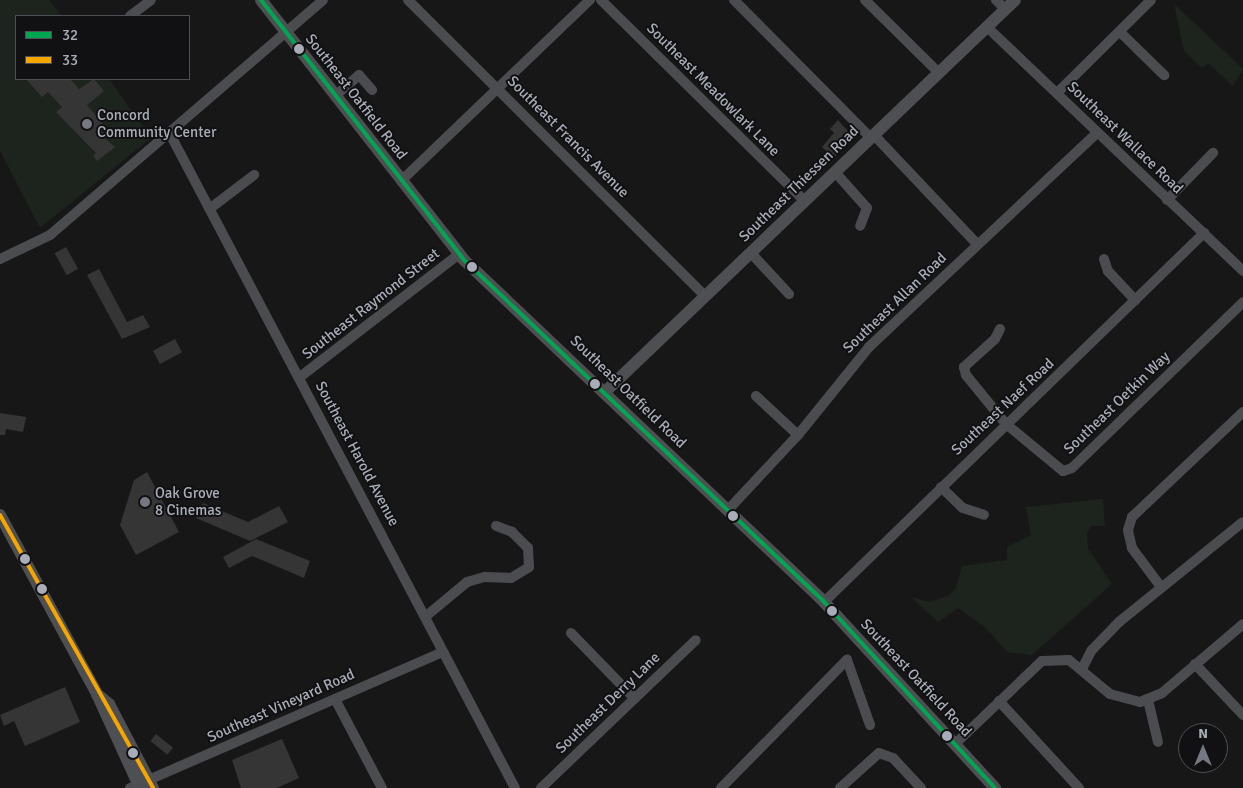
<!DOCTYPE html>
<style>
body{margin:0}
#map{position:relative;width:1243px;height:788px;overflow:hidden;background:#171717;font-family:Signika,sans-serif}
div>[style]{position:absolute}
.green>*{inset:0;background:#1d241e}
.building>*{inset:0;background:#353536;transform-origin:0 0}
.minor>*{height:10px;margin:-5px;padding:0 5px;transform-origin:5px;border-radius:5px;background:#4b4c50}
.major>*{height:12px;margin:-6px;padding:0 6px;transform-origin:6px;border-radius:6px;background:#4d4f52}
.bus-1>*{height:4px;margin:-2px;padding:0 2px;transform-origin:2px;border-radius:2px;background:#00a651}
.bus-2>*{height:4px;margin:-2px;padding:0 2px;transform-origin:2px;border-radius:2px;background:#f7a600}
.dots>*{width:14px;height:14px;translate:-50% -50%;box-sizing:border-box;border:2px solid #111113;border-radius:50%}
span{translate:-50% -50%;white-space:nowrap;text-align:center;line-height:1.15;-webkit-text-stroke:4px #111113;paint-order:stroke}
.street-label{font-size:15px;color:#a8adb8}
.poi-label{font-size:15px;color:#a8adb8}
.left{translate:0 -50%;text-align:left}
.legend{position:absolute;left:15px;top:15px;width:175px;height:65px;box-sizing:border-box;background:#111113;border:1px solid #4d4f55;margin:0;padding:6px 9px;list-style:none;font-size:15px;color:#a8adb8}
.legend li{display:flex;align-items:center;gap:10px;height:25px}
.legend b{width:25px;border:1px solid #4d4f55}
.north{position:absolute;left:1178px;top:723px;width:50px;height:50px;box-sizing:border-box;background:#111113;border:1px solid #4d4f55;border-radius:50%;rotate:0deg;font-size:14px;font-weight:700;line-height:20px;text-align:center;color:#a8adb8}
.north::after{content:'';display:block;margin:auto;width:18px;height:22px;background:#757880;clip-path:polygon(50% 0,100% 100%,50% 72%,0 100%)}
</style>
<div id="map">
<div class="green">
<i style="clip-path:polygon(0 0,49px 0,62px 16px,16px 16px,16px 79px,109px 79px,151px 138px,40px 228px,0 151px)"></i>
<i style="clip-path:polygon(1174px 4px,1243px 69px,1233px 86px,1208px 63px,1202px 68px,1184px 51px)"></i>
<i style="clip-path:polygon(1103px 499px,1105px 526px,1091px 526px,1087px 534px,1088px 548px,1112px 584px,1032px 655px,1007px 652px,985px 627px,958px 608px,938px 622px,911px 597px,929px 602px,948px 596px,956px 588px,962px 566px,1007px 560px,1007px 547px,1031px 535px,1026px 507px)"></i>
</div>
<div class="building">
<i style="clip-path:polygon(26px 79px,70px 79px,79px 89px,94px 79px,104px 91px,87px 105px,108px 130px,101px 135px,115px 147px,97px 161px,93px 156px,96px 153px,56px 112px,62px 107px,48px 92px,42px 97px)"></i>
<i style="clip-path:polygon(838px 120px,853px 137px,834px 158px,822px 147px,834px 133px,830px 129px)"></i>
<i style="left:66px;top:247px;width:25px;height:13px;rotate:61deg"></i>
<i style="clip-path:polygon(99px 269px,127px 322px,143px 315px,150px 327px,122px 339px,87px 275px)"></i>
<i style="left:175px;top:339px;width:15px;height:25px;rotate:62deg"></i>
<i style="clip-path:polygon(0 413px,26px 417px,23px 432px,6px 429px,5px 435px,0 435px)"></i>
<i style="clip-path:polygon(147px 472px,179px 532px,136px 555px,120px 525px,134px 480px)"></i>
<i style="clip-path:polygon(203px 503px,248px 522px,279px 506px,288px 522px,250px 541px,196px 518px)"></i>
<i style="clip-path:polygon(256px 539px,310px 561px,304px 578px,252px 556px,229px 568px,223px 557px)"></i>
<i style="clip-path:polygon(65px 687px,80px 722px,25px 746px,14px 721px,4px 726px,0 715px)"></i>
<i style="left:156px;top:734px;width:22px;height:9px;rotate:39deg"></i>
<i style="clip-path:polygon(282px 739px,299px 778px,277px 788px,241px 788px,232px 760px)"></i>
</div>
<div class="minor">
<i style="left:408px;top:0;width:419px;rotate:44.9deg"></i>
<i style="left:601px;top:0;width:286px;rotate:44.6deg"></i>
<i style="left:734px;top:0;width:194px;rotate:45.2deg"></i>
<i style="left:865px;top:0;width:104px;rotate:44.6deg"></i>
<i style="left:996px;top:0;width:13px;rotate:45deg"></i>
<i style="left:130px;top:16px;width:26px;rotate:-37deg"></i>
<i style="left:987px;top:27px;width:354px;rotate:43.6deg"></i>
<i style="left:1120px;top:32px;width:62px;rotate:44.3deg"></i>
<i style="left:1057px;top:93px;width:132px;rotate:-44.7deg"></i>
<i style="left:335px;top:96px;width:32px;rotate:-41deg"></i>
<i style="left:359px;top:75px;width:20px;rotate:49deg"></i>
<i style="left:170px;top:134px;width:739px;rotate:62.19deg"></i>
<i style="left:874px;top:135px;width:150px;rotate:46.6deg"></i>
<i style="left:835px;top:172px;width:48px;rotate:48.4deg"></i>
<i style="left:867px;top:208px;width:19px;rotate:111deg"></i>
<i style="left:401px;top:181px;width:262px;rotate:-43.8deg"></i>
<i style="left:1167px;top:200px;width:66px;rotate:-45.6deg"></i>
<i style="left:212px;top:207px;width:53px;rotate:-37.3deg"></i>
<i style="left:751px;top:253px;width:56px;rotate:47.2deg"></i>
<i style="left:0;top:259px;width:55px;rotate:-25.6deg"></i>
<i style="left:50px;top:235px;width:360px;rotate:-40.7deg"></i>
<i style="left:1104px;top:259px;width:13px;rotate:72deg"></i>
<i style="left:1108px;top:271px;width:40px;rotate:47deg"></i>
<i style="left:1000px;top:329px;width:11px;rotate:117deg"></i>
<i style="left:995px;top:339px;width:42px;rotate:137.9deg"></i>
<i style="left:964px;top:367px;width:8px;rotate:76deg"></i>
<i style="left:966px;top:375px;width:63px;rotate:50.8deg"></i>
<i style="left:1006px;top:424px;width:74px;rotate:39.5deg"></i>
<i style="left:1063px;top:471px;width:9px;rotate:-18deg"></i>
<i style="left:1072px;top:468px;width:238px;rotate:-44.1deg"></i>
<i style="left:300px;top:377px;width:201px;rotate:-37.7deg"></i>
<i style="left:756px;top:396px;width:57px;rotate:42.9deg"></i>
<i style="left:941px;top:487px;width:30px;rotate:44deg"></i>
<i style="left:963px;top:508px;width:22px;rotate:18deg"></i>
<i style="left:728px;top:510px;width:103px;rotate:-47deg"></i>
<i style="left:798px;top:435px;width:113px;rotate:-51.1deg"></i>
<i style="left:869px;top:347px;width:313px;rotate:-43.2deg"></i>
<i style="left:1161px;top:587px;width:49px;rotate:-126.6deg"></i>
<i style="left:1132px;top:548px;width:18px;rotate:-103deg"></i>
<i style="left:1128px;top:530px;width:14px;rotate:-73deg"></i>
<i style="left:1132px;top:517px;width:153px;rotate:-43.4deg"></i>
<i style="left:824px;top:602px;width:530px;rotate:-44.16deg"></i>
<i style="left:425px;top:617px;width:55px;rotate:-39.8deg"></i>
<i style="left:467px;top:582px;width:19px;rotate:-16deg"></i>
<i style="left:485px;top:577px;width:26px;rotate:2deg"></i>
<i style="left:511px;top:578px;width:21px;rotate:-31deg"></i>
<i style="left:529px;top:567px;width:19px;rotate:-93deg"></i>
<i style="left:528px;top:548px;width:23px;rotate:-135deg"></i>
<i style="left:512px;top:532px;width:17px;rotate:-159deg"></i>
<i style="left:571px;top:633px;width:91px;rotate:45.9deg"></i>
<i style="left:1195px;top:664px;width:70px;rotate:46.7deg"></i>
<i style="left:1083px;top:667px;width:18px;rotate:-63deg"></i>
<i style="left:1091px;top:651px;width:40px;rotate:-46deg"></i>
<i style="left:1119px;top:622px;width:159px;rotate:-38.9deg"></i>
<i style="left:335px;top:699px;width:101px;rotate:62.2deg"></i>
<i style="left:1148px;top:700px;width:43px;rotate:76.6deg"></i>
<i style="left:999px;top:701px;width:118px;rotate:47.4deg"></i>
<i style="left:955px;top:744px;width:120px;rotate:-43.7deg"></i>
<i style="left:1042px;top:661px;width:27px;rotate:-2deg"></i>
<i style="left:1069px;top:660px;width:53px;rotate:39.7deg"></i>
<i style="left:1110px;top:694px;width:31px;rotate:15deg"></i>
<i style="left:1140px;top:702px;width:24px;rotate:-22deg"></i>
<i style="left:1162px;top:693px;width:106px;rotate:-40.4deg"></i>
<i style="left:130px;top:788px;width:341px;rotate:-23.5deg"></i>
<i style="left:541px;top:788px;width:214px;rotate:-43.7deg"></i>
<i style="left:721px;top:788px;width:180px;rotate:-45.5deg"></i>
<i style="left:847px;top:660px;width:69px;rotate:70.5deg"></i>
<i style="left:840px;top:788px;width:52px;rotate:-41.9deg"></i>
<i style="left:879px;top:753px;width:15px;rotate:20deg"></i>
<i style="left:893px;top:758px;width:41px;rotate:47deg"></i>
</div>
<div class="major">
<i style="left:261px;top:0;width:328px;rotate:52deg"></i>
<i style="left:463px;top:259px;width:498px;rotate:43.5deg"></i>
<i style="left:824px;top:602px;width:253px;rotate:47.4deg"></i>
<i style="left:605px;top:392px;width:567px;rotate:-43.71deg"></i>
<i style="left:0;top:515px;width:204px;rotate:61.5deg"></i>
<i style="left:97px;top:694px;width:103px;rotate:65.4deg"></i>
<i style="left:97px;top:694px;width:16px;rotate:40deg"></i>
<i style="left:109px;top:704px;width:95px;rotate:62.4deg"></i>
</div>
<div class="bus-1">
<i style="left:261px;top:0;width:328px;rotate:52deg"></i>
<i style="left:463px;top:259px;width:498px;rotate:43.5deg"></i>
<i style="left:824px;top:602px;width:253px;rotate:47.4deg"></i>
</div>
<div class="bus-2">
<i style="left:0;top:515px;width:313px;rotate:60.7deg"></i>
</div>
<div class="dots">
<i style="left:299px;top:49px;background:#a8adb8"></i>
<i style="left:87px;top:124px;background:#757880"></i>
<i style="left:472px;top:267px;background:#a8adb8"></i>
<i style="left:595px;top:384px;background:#a8adb8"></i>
<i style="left:145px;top:502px;background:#757880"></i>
<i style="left:733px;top:516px;background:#a8adb8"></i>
<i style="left:25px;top:559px;background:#a8adb8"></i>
<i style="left:42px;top:589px;background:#a8adb8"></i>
<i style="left:832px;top:611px;background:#a8adb8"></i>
<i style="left:947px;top:736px;background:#a8adb8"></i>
<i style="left:133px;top:753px;background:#a8adb8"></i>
</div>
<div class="street-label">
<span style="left:713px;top:90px;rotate:45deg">Southeast Meadowlark Lane</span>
<span style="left:356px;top:97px;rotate:52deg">Southeast Oatfield Road</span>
<span style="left:568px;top:137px;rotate:45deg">Southeast Francis Avenue</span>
<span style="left:1125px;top:138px;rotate:44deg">Southeast Wallace Road</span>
<span style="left:799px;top:184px;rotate:-44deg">Southeast Thiessen Road</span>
<span style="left:895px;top:303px;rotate:-44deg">Southeast Allan Road</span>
<span style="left:371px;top:304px;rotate:-38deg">Southeast Raymond Street</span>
<span style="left:628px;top:392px;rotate:44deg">Southeast Oatfield Road</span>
<span style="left:1117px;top:403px;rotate:-44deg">Southeast Oetkin Way</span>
<span style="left:1003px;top:407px;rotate:-43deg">Southeast Naef Road</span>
<span style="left:357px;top:454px;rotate:62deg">Southeast Harold Avenue</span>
<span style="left:916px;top:678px;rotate:47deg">Southeast Oatfield Road</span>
<span style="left:608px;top:703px;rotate:-44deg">Southeast Derry Lane</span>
<span style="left:281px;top:706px;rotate:-24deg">Southeast Vineyard Road</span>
</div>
<div class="poi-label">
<span class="left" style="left:97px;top:124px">Concord<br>Community Center</span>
<span class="left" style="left:155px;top:502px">Oak Grove<br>8 Cinemas</span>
</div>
<ul class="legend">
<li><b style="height:6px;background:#00a651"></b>32</li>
<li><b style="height:6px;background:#f7a600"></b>33</li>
</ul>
<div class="north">N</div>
</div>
